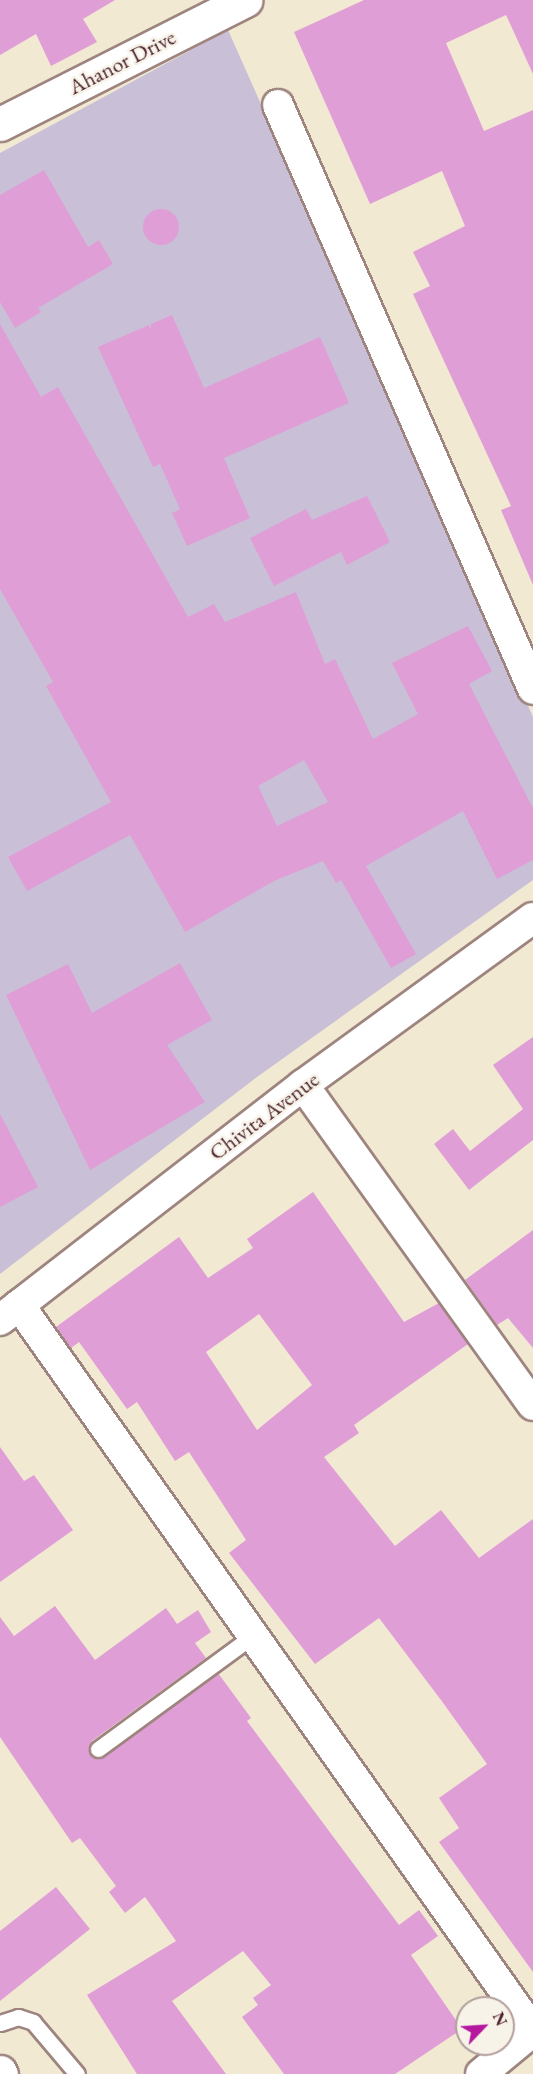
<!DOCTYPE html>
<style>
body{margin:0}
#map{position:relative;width:533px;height:2074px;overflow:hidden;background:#f1e9d2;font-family:"EB Garamond",serif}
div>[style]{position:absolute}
.industrial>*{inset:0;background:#c9bfd7}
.building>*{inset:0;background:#e09ed7}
.round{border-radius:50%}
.roads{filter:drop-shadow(2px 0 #9e847e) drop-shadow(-2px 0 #9e847e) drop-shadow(0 2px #9e847e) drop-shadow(0 -2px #9e847e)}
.service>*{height:15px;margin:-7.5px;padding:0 7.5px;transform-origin:7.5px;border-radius:7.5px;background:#fff}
.minor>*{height:30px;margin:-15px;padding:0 15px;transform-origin:15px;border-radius:15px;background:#fff}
.tertiary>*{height:33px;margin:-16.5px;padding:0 16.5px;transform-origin:16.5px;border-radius:16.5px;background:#fff}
span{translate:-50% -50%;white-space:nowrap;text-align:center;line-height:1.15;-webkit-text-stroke:5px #f7f3e8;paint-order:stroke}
.street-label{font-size:22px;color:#4a1f2b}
.north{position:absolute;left:455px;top:1996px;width:60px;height:60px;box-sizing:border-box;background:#f7f3e8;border:2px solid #b29e9c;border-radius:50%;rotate:65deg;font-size:16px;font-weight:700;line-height:24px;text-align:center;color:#4a1f2b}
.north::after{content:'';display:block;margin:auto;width:21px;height:27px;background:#b5179e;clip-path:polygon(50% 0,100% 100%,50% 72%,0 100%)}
</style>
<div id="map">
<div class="industrial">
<i style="clip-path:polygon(228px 30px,533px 717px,533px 880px,257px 1077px,0 1274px,0 153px)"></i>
</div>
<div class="building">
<i style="clip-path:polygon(0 0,115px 0,83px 19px,97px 42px,51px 66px,36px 34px,0 55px)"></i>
<i style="clip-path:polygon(364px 0,533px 0,533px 74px,506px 15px,446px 43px,484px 131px,533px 110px,533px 585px,501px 510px,511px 506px,413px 294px,430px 286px,413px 252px,465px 226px,442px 171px,370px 204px,294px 32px)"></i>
<i style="clip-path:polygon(44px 170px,88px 247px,99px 240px,113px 264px,38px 308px,41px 312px,15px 328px,0 302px,0 195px)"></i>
<i class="round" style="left:143px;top:209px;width:36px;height:36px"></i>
<i style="clip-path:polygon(172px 315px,204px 388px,320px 337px,349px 403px,224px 458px,250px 518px,187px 546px,172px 513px,180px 509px,160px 464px,153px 467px,98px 347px,149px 325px,151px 330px,151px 324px)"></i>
<i style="clip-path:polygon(evenodd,0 324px,41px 397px,58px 387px,188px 617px,214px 604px,225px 622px,296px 592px,325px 664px,335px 659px,373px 739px,418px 714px,392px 663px,468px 626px,492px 671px,469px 684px,533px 808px,533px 860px,497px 879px,463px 811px,366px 866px,416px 954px,391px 968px,341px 880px,336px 883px,323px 861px,274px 881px,185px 932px,130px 835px,27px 891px,8px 857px,111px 802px,46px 686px,53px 682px,0 589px,0 324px,304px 760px,328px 802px,277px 826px,258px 786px,304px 760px)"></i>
<i style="clip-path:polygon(367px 496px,390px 542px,347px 565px,341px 552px,274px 586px,250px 538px,306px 509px,312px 520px)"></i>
<i style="clip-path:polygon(180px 963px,212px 1020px,167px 1045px,205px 1102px,90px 1170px,6px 995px,68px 964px,92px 1013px)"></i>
<i style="clip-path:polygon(533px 1037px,533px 1140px,469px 1190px,434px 1144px,453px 1129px,470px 1151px,523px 1109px,493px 1065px)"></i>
<i style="clip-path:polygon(0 1114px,38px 1187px,0 1207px)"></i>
<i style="clip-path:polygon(evenodd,313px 1192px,404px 1322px,439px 1303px,468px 1344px,354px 1425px,359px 1433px,324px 1457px,395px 1546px,441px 1510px,479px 1558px,533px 1519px,533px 1972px,439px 1842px,459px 1828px,439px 1798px,487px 1764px,441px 1700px,379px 1618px,315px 1664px,229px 1553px,246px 1540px,189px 1452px,175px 1461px,137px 1402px,127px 1409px,79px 1342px,71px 1348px,56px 1327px,179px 1237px,208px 1278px,253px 1248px,247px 1239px,313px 1192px,259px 1314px,312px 1385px,257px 1430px,206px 1352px,259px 1314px)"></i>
<i style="clip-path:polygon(533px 1230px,533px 1348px,508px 1318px,497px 1325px,465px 1280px)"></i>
<i style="clip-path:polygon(0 1447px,24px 1481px,34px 1475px,73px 1530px,0 1582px)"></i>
<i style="clip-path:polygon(55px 1606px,95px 1660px,166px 1608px,177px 1624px,198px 1610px,211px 1632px,195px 1643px,206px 1658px,92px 1741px,90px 1754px,104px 1757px,218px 1673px,251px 1718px,247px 1721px,399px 1925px,419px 1910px,438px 1936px,411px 1955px,462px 2029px,395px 2074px,284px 2074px,242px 2017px,258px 2005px,253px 1998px,271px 1985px,243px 1951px,172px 2001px,226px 2074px,137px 2074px,87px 1995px,176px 1941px,145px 1897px,125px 1913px,109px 1892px,116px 1886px,80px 1838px,72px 1843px,0 1737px,0 1617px,14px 1636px)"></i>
<i style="clip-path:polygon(56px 1887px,90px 1929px,0 2001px,0 1931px)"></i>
</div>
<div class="roads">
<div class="service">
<i style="left:98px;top:1749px;width:190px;rotate:-36.2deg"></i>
<i style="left:0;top:2023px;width:19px;rotate:-18deg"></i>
<i style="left:18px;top:2017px;width:16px;rotate:18deg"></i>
<i style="left:33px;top:2022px;width:68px;rotate:49.8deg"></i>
</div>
<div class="minor">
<i style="left:278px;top:105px;width:637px;rotate:66.41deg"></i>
<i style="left:303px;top:1085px;width:394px;rotate:54.3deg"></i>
<i style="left:19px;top:1305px;width:890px;rotate:54.7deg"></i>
<i style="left:0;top:1320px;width:383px;rotate:-37.8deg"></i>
<i style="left:303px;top:1085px;width:284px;rotate:-36deg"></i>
<i style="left:481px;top:2074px;width:67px;rotate:-39.6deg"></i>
</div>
<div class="tertiary">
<i style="left:0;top:124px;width:275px;rotate:-26.8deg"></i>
<i style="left:0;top:2072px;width:2px;rotate:63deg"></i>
</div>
</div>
<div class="street-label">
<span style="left:122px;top:62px;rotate:-27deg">Ahanor Drive</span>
<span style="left:264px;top:1116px;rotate:-37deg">Chivita Avenue</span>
</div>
<div class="north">N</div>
</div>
